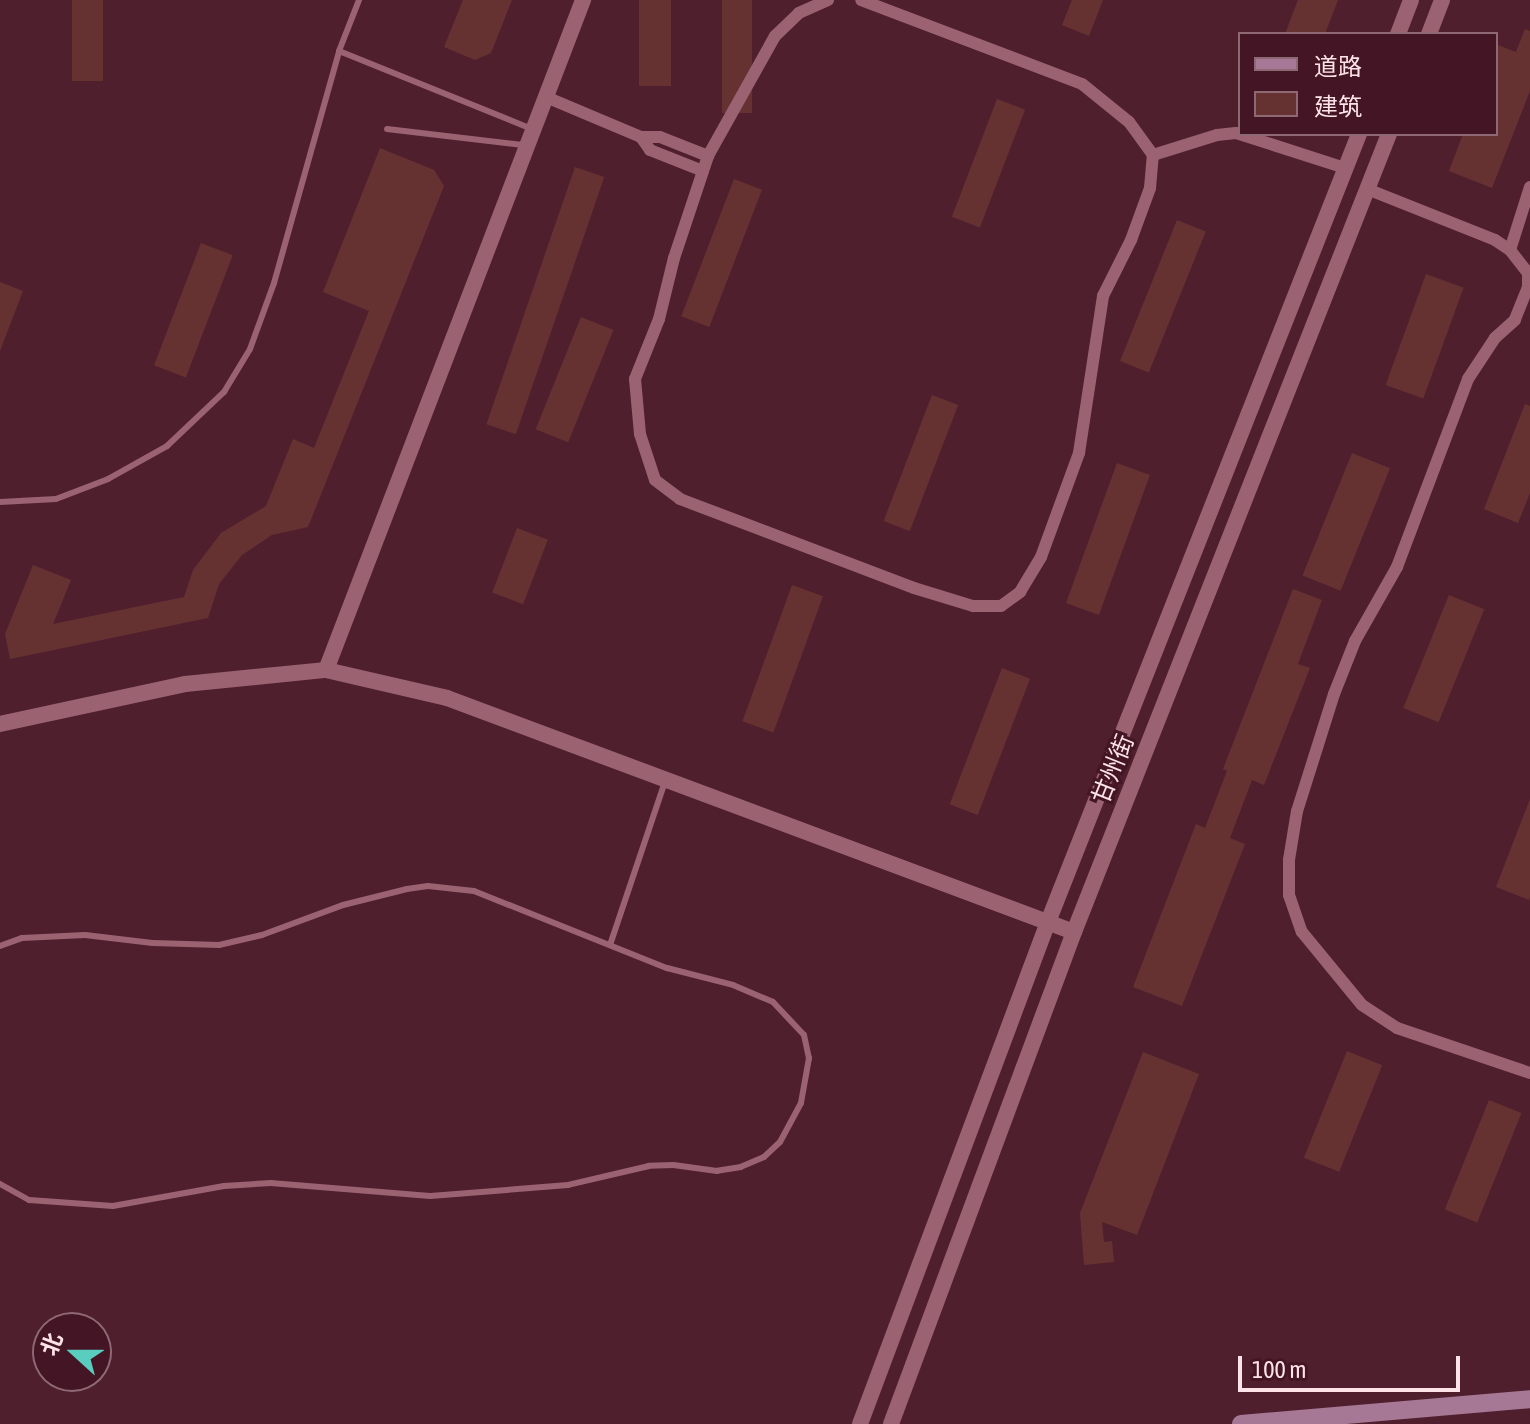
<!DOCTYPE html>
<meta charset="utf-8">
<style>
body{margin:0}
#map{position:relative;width:1530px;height:1424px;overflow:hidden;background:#501f2e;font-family:"Asap Condensed","Noto Sans SC",sans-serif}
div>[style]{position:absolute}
.building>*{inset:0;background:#663231;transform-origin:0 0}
.service>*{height:6px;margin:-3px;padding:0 3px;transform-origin:3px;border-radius:3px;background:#9b6371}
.minor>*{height:12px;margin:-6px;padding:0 6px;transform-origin:6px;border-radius:6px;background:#9b6371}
.tertiary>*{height:16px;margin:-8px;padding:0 8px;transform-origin:8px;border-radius:8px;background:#9b6371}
.secondary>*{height:18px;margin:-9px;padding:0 9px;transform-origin:9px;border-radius:9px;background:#a77895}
span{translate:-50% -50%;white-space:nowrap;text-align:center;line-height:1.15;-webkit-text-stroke:6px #441524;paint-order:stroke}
.street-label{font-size:24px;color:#fee4e9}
.legend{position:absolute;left:1238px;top:32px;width:260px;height:104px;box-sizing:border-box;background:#441524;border:2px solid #8e6873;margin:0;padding:10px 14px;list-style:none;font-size:24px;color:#fee4e9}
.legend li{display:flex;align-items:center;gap:16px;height:40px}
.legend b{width:40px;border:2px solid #8e6873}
.north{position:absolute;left:32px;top:1312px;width:80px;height:80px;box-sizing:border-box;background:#441524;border:2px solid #8e6873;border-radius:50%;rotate:291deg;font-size:22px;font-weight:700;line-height:32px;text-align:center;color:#fee4e9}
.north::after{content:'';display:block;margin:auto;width:28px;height:36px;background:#59cebe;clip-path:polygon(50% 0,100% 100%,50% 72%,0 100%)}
.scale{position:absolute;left:1238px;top:1356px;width:222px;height:36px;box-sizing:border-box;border:4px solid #fee4e9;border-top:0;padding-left:10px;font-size:24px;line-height:28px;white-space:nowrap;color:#fee4e9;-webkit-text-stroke:6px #441524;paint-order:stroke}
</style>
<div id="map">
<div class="building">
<i style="left:72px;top:0;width:31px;height:81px"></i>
<i style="clip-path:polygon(463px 0,512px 0,491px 53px,475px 60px,444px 47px)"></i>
<i style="left:639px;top:0;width:32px;height:86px"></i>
<i style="left:722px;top:0;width:30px;height:113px"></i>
<i style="clip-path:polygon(1072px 0,1103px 0,1089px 36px,1062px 25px)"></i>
<i style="clip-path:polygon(1298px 0,1338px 0,1325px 34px,1285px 34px)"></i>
<i style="clip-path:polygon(1525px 29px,1530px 31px,1530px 91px,1492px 188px,1449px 171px,1463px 134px,1496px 134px,1496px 50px,1498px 45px,1516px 52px)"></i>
<i style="left:997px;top:99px;width:30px;height:126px;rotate:21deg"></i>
<i style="clip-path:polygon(380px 148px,434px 170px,444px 186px,308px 527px,272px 535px,242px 555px,219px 584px,208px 618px,10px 659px,5px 634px,33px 565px,71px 580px,53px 624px,184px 597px,193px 570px,221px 533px,266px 506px,293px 439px,314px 448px,369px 311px,323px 292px)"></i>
<i style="left:575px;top:167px;width:31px;height:272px;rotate:19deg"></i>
<i style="left:734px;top:179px;width:30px;height:147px;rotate:21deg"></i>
<i style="left:1177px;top:220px;width:31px;height:152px;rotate:22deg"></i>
<i style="left:201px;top:243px;width:34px;height:131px;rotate:21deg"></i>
<i style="left:1426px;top:274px;width:40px;height:118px;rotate:20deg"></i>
<i style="clip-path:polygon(0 282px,23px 291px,0 351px)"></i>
<i style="left:581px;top:317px;width:35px;height:121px;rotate:22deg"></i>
<i style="left:932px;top:395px;width:28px;height:135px;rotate:21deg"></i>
<i style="clip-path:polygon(1525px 404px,1530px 406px,1530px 493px,1518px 523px,1484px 509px)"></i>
<i style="left:1352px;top:453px;width:41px;height:132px;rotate:22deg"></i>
<i style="left:1117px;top:463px;width:35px;height:149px;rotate:20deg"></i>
<i style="left:517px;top:528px;width:33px;height:69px;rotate:21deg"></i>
<i style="left:792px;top:585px;width:33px;height:145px;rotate:20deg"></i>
<i style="clip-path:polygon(1293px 589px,1322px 600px,1298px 664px,1310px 668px,1264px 785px,1252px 780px,1230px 838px,1245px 844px,1182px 1006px,1133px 987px,1196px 824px,1205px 828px,1227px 771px,1223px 769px)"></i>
<i style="left:1449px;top:595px;width:38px;height:122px;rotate:22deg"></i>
<i style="left:1002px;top:668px;width:30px;height:146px;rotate:21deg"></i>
<i style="clip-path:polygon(1530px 799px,1530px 897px,1529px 900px,1496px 887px)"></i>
<i style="left:1347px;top:1051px;width:38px;height:115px;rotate:22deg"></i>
<i style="clip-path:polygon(1143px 1052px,1199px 1074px,1137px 1235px,1102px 1222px,1104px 1242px,1112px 1241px,1114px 1262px,1084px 1265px,1080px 1213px)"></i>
<i style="left:1489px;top:1100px;width:35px;height:118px;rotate:22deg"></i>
</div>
<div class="service">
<i style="left:339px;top:51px;width:208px;rotate:22deg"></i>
<i style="left:387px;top:129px;width:137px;rotate:6.7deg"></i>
<i style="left:0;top:502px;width:56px;rotate:-3.1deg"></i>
<i style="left:56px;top:499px;width:56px;rotate:-21deg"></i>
<i style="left:108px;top:479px;width:68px;rotate:-29.2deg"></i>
<i style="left:167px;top:446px;width:79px;rotate:-43.5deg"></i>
<i style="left:224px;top:392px;width:50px;rotate:-58.8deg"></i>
<i style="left:250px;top:349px;width:70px;rotate:-70deg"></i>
<i style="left:274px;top:283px;width:241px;rotate:-74.3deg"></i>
<i style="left:339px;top:51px;width:55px;rotate:-68.6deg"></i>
<i style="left:610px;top:945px;width:172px;rotate:-71.4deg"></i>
<i style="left:0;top:946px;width:23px;rotate:-20deg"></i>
<i style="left:22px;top:938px;width:63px;rotate:-2.7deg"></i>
<i style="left:85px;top:935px;width:68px;rotate:6.7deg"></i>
<i style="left:153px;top:943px;width:66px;rotate:1.7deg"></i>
<i style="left:219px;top:945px;width:44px;rotate:-13.1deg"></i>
<i style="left:262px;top:935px;width:86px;rotate:-20.3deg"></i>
<i style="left:343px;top:905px;width:66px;rotate:-14deg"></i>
<i style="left:407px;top:889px;width:21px;rotate:-8deg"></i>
<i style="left:428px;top:886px;width:46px;rotate:6.2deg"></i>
<i style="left:474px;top:891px;width:208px;rotate:21.8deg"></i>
<i style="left:667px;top:968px;width:68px;rotate:14.4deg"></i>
<i style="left:733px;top:985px;width:43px;rotate:23deg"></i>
<i style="left:773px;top:1002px;width:45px;rotate:46.8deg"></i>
<i style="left:804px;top:1035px;width:24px;rotate:78deg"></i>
<i style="left:809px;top:1058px;width:46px;rotate:100.1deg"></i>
<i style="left:801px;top:1103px;width:44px;rotate:118.3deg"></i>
<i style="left:780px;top:1142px;width:22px;rotate:137deg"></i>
<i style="left:764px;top:1157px;width:25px;rotate:157deg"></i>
<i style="left:741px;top:1167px;width:24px;rotate:171deg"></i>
<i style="left:717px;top:1171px;width:44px;rotate:-172.2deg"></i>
<i style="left:673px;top:1165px;width:24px;rotate:178deg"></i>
<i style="left:649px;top:1166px;width:83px;rotate:166.8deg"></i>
<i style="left:568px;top:1185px;width:138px;rotate:175.4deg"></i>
<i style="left:430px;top:1196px;width:160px;rotate:-175.3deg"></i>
<i style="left:271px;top:1183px;width:47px;rotate:176.3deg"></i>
<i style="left:224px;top:1186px;width:113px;rotate:169.8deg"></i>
<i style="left:113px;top:1206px;width:84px;rotate:-175.9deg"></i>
<i style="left:29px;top:1200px;width:33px;rotate:-151deg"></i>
</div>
<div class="minor">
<i style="left:828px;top:0;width:32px;rotate:156deg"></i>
<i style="left:799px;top:13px;width:33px;rotate:136deg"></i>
<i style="left:775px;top:36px;width:137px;rotate:119.2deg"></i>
<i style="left:708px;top:156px;width:108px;rotate:108.4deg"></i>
<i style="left:674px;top:258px;width:63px;rotate:103.8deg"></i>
<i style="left:659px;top:319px;width:65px;rotate:111.8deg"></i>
<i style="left:635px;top:379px;width:55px;rotate:84.8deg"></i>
<i style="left:640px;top:434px;width:48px;rotate:71.9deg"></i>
<i style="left:655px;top:480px;width:31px;rotate:37deg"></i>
<i style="left:680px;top:499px;width:250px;rotate:20.8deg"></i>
<i style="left:914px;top:588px;width:62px;rotate:17deg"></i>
<i style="left:973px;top:606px;width:28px"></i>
<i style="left:1001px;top:606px;width:24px;rotate:-36deg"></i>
<i style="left:1020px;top:592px;width:41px;rotate:-59deg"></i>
<i style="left:1041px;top:557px;width:111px;rotate:-69.9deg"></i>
<i style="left:1079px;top:453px;width:159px;rotate:-81.3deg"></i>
<i style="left:1103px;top:296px;width:63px;rotate:-63.4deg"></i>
<i style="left:1131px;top:240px;width:55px;rotate:-69.9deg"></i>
<i style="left:1150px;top:188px;width:33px;rotate:-85deg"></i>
<i style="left:1153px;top:155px;width:41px;rotate:-126deg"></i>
<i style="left:1129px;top:122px;width:60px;rotate:-141deg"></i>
<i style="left:1082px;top:84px;width:236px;rotate:-159.2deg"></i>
<i style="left:546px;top:97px;width:103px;rotate:22.8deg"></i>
<i style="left:641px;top:137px;width:19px"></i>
<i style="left:660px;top:137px;width:52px;rotate:21.6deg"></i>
<i style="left:641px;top:137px;width:16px;rotate:55deg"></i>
<i style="left:650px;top:150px;width:57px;rotate:21.6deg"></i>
<i style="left:1153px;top:155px;width:67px;rotate:-17.4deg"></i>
<i style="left:1217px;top:135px;width:19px;rotate:-6deg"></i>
<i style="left:1236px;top:133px;width:114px;rotate:17.8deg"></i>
<i style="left:1367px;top:189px;width:138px;rotate:21.7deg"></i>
<i style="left:1495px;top:240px;width:18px;rotate:34deg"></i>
<i style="left:1510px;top:250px;width:33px;rotate:52deg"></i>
<i style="left:1510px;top:250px;width:66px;rotate:-72.4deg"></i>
<i style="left:1528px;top:273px;width:14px;rotate:90deg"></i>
<i style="left:1528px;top:287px;width:35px;rotate:112deg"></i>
<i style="left:1515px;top:320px;width:27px;rotate:138deg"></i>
<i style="left:1495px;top:338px;width:49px;rotate:123.4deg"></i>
<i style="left:1468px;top:379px;width:201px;rotate:110.7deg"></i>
<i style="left:1397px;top:567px;width:85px;rotate:119.6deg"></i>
<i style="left:1355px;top:641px;width:57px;rotate:111.6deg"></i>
<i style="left:1334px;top:694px;width:123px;rotate:107.5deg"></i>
<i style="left:1297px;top:811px;width:50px;rotate:99.3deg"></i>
<i style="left:1289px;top:860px;width:35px;rotate:90deg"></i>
<i style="left:1289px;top:895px;width:39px;rotate:71deg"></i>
<i style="left:1302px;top:932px;width:94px;rotate:50.6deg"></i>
<i style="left:1362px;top:1005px;width:42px;rotate:33.3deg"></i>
<i style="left:1397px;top:1028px;width:140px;rotate:18.7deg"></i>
</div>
<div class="tertiary">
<i style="left:1398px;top:34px;width:36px;rotate:-69deg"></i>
<i style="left:1429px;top:34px;width:36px;rotate:-69deg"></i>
<i style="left:326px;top:670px;width:718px;rotate:-69.01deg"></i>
<i style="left:0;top:724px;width:189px;rotate:-12.2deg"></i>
<i style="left:185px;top:684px;width:142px;rotate:-5.7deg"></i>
<i style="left:326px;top:670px;width:124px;rotate:13deg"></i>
<i style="left:447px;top:698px;width:669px;rotate:20.47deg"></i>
<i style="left:860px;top:1424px;width:536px;rotate:-69.47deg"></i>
<i style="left:1048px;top:922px;width:847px;rotate:-68.46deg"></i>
<i style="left:891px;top:1424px;width:525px;rotate:-69.6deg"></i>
<i style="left:1074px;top:932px;width:858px;rotate:-68.46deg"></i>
</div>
<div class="secondary">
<i style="left:1241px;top:1424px;width:290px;rotate:-4.9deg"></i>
</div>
<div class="street-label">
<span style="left:1113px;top:769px;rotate:-68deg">甘州街</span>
</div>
<ul class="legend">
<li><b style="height:10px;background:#a77895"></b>道路</li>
<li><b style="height:22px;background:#663231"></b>建筑</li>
</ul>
<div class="north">北</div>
<div class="scale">100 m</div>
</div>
